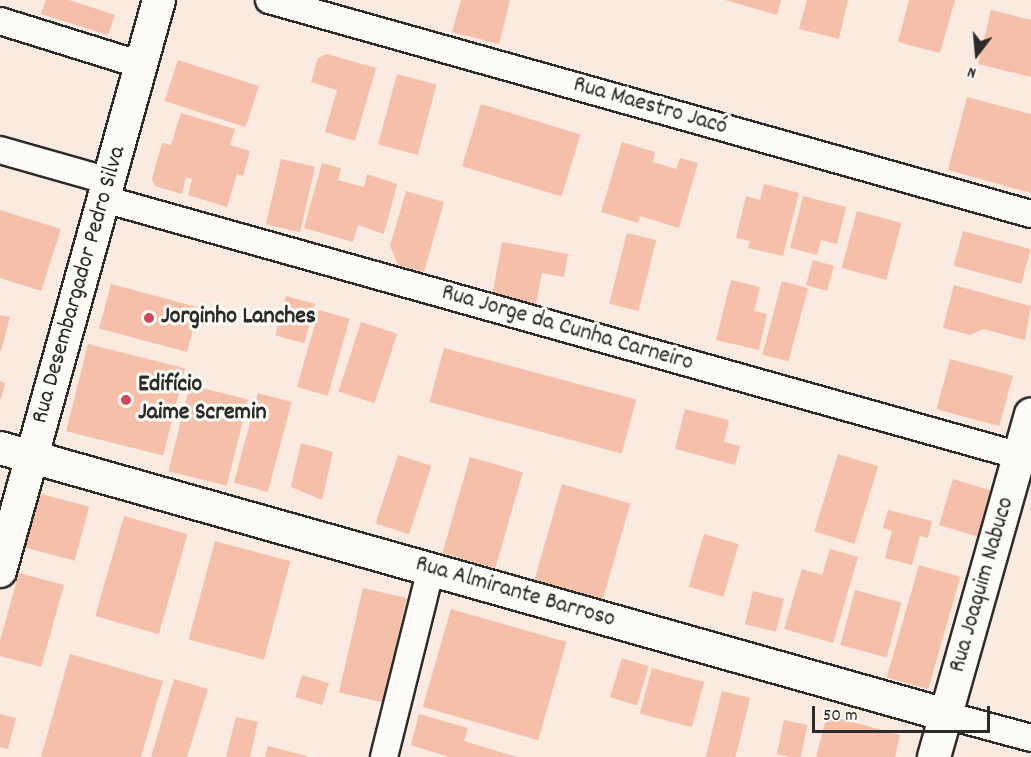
<!DOCTYPE html>
<meta charset="utf-8">
<style>
body{margin:0}
#map{position:relative;width:1031px;height:757px;overflow:hidden;background:#fbeae0;font-family:Dekko,sans-serif}
div>[style]{position:absolute}
.building>*{inset:0;background:#f6bfaa;transform-origin:0 0}
.roads{filter:drop-shadow(2px 0 #2b2b2b) drop-shadow(-2px 0 #2b2b2b) drop-shadow(0 2px #2b2b2b) drop-shadow(0 -2px #2b2b2b)}
.minor>*{height:26px;margin:-13px;padding:0 13px;transform-origin:13px;border-radius:13px;background:#fdfcf7}
.major>*{height:32px;margin:-16px;padding:0 16px;transform-origin:16px;border-radius:16px;background:#fdfcf7}
.dots>*{width:16px;height:16px;translate:-50% -50%;box-sizing:border-box;border:3px solid #fdfcf7;border-radius:50%}
span{translate:-50% -50%;white-space:nowrap;text-align:center;line-height:1.15;-webkit-text-stroke:6px #fdfcf7;paint-order:stroke}
.street-label{font-size:24px;color:#2b2b2b}
.poi-label{font-size:24px;color:#2b2b2b;font-weight:700}
.left{translate:0 -50%;text-align:left}
.north{position:absolute;left:947px;top:24px;width:60px;height:60px;-webkit-text-stroke:4px #fdfcf7;paint-order:stroke;rotate:196deg;font-size:16px;font-weight:700;line-height:24px;text-align:center;color:#2b2b2b}
.north::after{content:'';display:block;margin:auto;width:21px;height:27px;background:#2b2b2b;clip-path:polygon(50% 0,100% 100%,50% 72%,0 100%)}
.scale{position:absolute;left:812px;top:706px;width:178px;height:27px;box-sizing:border-box;border:3px solid #2b2b2b;border-top:0;padding-left:8px;font-size:18px;line-height:21px;white-space:nowrap;color:#2b2b2b;-webkit-text-stroke:4px #fdfcf7;paint-order:stroke}
</style>
<div id="map">
<div class="building">
<i style="clip-path:polygon(46px 0,69px 0,115px 15px,108px 35px,41px 14px)"></i>
<i style="clip-path:polygon(461px 0,510px 0,499px 44px,452px 32px)"></i>
<i style="clip-path:polygon(725px 0,781px 0,777px 15px)"></i>
<i style="clip-path:polygon(807px 0,848px 0,839px 39px,799px 29px)"></i>
<i style="clip-path:polygon(909px 0,955px 0,940px 53px,898px 42px)"></i>
<i style="clip-path:polygon(991px 10px,1031px 20px,1031px 77px,978px 64px)"></i>
<i style="clip-path:polygon(327px 54px,376px 68px,355px 141px,325px 132px,337px 90px,311px 82px,318px 58px)"></i>
<i style="left:178px;top:60px;width:85px;height:43px;rotate:18deg"></i>
<i style="left:397px;top:74px;width:41px;height:73px;rotate:15deg"></i>
<i style="clip-path:polygon(967px 97px,1031px 114px,1031px 193px,948px 170px)"></i>
<i style="left:481px;top:104px;width:104px;height:65px;rotate:17deg"></i>
<i style="clip-path:polygon(181px 113px,235px 129px,230px 145px,250px 151px,243px 176px,237px 174px,227px 207px,188px 195px,192px 179px,186px 177px,182px 194px,155px 186px,152px 179px,162px 143px,171px 145px)"></i>
<i style="clip-path:polygon(622px 142px,655px 152px,653px 162px,676px 169px,680px 158px,698px 163px,679px 228px,640px 216px,638px 223px,601px 212px)"></i>
<i style="left:281px;top:159px;width:35px;height:67px;rotate:13deg"></i>
<i style="clip-path:polygon(322px 163px,341px 168px,338px 180px,364px 187px,367px 174px,397px 184px,384px 234px,358px 225px,353px 242px,304px 228px)"></i>
<i style="clip-path:polygon(764px 184px,799px 193px,783px 256px,748px 248px,750px 241px,736px 238px,746px 196px,760px 200px)"></i>
<i style="clip-path:polygon(406px 191px,444px 202px,424px 272px,398px 265px,390px 246px)"></i>
<i style="clip-path:polygon(803px 196px,846px 207px,837px 244px,821px 240px,817px 255px,790px 248px)"></i>
<i style="clip-path:polygon(0 210px,61px 229px,41px 291px,0 278px)"></i>
<i style="left:857px;top:211px;width:46px;height:59px;rotate:15deg"></i>
<i style="left:963px;top:231px;width:70px;height:36px;rotate:15deg"></i>
<i style="left:627px;top:233px;width:30px;height:73px;rotate:14deg"></i>
<i style="clip-path:polygon(502px 242px,568px 254px,564px 277px,542px 273px,536px 304px,492px 296px)"></i>
<i style="left:813px;top:260px;width:22px;height:26px;rotate:16deg"></i>
<i style="clip-path:polygon(731px 280px,760px 287px,754px 311px,767px 314px,759px 350px,716px 340px)"></i>
<i style="left:782px;top:281px;width:27px;height:76px;rotate:15deg"></i>
<i style="left:111px;top:284px;width:91px;height:46px;rotate:15deg"></i>
<i style="clip-path:polygon(954px 285px,1031px 306px,1025px 340px,983px 329px,970px 335px,943px 328px)"></i>
<i style="left:286px;top:296px;width:30px;height:41px;rotate:15deg"></i>
<i style="left:319px;top:310px;width:32px;height:80px;rotate:16deg"></i>
<i style="clip-path:polygon(0 315px,10px 317px,1px 351px,0 351px)"></i>
<i style="left:361px;top:322px;width:38px;height:73px;rotate:18deg"></i>
<i style="left:88px;top:344px;width:100px;height:90px;rotate:14deg"></i>
<i style="left:444px;top:348px;width:199px;height:56px;rotate:15deg"></i>
<i style="left:950px;top:359px;width:65px;height:52px;rotate:15deg"></i>
<i style="clip-path:polygon(0 381px,5px 383px,1px 399px,0 399px)"></i>
<i style="left:190px;top:385px;width:60px;height:89px;rotate:14deg"></i>
<i style="left:258px;top:393px;width:35px;height:93px;rotate:15deg"></i>
<i style="clip-path:polygon(685px 409px,729px 420px,724px 442px,740px 446px,735px 465px,675px 449px)"></i>
<i style="clip-path:polygon(301px 443px,333px 452px,322px 500px,291px 487px)"></i>
<i style="left:838px;top:454px;width:42px;height:81px;rotate:17deg"></i>
<i style="left:398px;top:455px;width:35px;height:72px;rotate:18deg"></i>
<i style="left:470px;top:457px;width:55px;height:100px;rotate:16deg"></i>
<i style="left:953px;top:479px;width:45px;height:48px;rotate:17deg"></i>
<i style="left:562px;top:484px;width:71px;height:109px;rotate:16deg"></i>
<i style="left:38px;top:493px;width:53px;height:56px;rotate:15deg"></i>
<i style="clip-path:polygon(888px 510px,932px 521px,928px 538px,920px 536px,912px 565px,885px 558px,892px 531px,883px 528px)"></i>
<i style="left:124px;top:516px;width:66px;height:104px;rotate:16deg"></i>
<i style="left:704px;top:534px;width:36px;height:55px;rotate:16deg"></i>
<i style="left:215px;top:541px;width:78px;height:102px;rotate:15deg"></i>
<i style="clip-path:polygon(830px 549px,858px 557px,833px 643px,784px 629px,802px 569px,822px 575px)"></i>
<i style="left:919px;top:565px;width:43px;height:117px;rotate:16deg"></i>
<i style="clip-path:polygon(19px 573px,64px 585px,41px 667px,0 656px,0 641px)"></i>
<i style="left:363px;top:588px;width:45px;height:107px;rotate:13deg"></i>
<i style="left:855px;top:590px;width:48px;height:57px;rotate:15deg"></i>
<i style="left:753px;top:591px;width:32px;height:34px;rotate:14deg"></i>
<i style="left:451px;top:609px;width:120px;height:102px;rotate:16deg"></i>
<i style="clip-path:polygon(70px 654px,163px 681px,141px 757px,41px 757px)"></i>
<i style="left:622px;top:658px;width:28px;height:41px;rotate:17deg"></i>
<i style="left:652px;top:668px;width:54px;height:47px;rotate:15deg"></i>
<i style="left:302px;top:675px;width:28px;height:23px;rotate:17deg"></i>
<i style="clip-path:polygon(174px 679px,208px 689px,187px 757px,151px 757px)"></i>
<i style="left:722px;top:691px;width:29px;height:68px;rotate:14deg"></i>
<i style="clip-path:polygon(0 714px,16px 718px,8px 749px,0 747px)"></i>
<i style="clip-path:polygon(419px 714px,468px 728px,464px 741px,517px 757px,449px 757px,411px 745px)"></i>
<i style="clip-path:polygon(827px 715px,900px 735px,895px 757px,816px 757px)"></i>
<i style="clip-path:polygon(236px 717px,258px 722px,250px 757px,226px 757px)"></i>
<i style="left:784px;top:720px;width:24px;height:35px;rotate:12deg"></i>
<i style="clip-path:polygon(268px 746px,307px 756px,306px 757px,265px 757px)"></i>
</div>
<div class="roads">
<div class="minor">
<i style="left:269px;top:0;width:791px;rotate:15.69deg"></i>
<i style="left:0;top:21px;width:148px;rotate:17.3deg"></i>
<i style="left:0;top:150px;width:113px;rotate:15.9deg"></i>
<i style="left:104px;top:199px;width:963px;rotate:15.67deg"></i>
<i style="left:946px;top:715px;width:88px;rotate:15.1deg"></i>
<i style="left:384px;top:757px;width:194px;rotate:-76deg"></i>
</div>
<div class="major">
<i style="left:0;top:448px;width:983px;rotate:15.76deg"></i>
<i style="left:0;top:571px;width:593px;rotate:-74.44deg"></i>
<i style="left:934px;top:757px;width:356px;rotate:-74.2deg"></i>
</div>
</div>
<div class="dots">
<i style="left:149px;top:318px;background:#d1495b"></i>
<i style="left:126px;top:400px;background:#d1495b"></i>
</div>
<div class="street-label">
<span style="left:650px;top:107px;rotate:16deg">Rua Maestro Jacó</span>
<span style="left:80px;top:285px;rotate:-74deg">Rua Desembargador Pedro Silva</span>
<span style="left:567px;top:329px;rotate:16deg">Rua Jorge da Cunha Carneiro</span>
<span style="left:983px;top:585px;rotate:-74deg">Rua Joaquim Nabuco</span>
<span style="left:515px;top:593px;rotate:16deg">Rua Almirante Barroso</span>
</div>
<div class="poi-label">
<span class="left" style="left:161px;top:318px">Jorginho Lanches</span>
<span class="left" style="left:138px;top:400px">Edifício<br>Jaime Scremin</span>
</div>
<div class="north">N</div>
<div class="scale">50 m</div>
</div>
